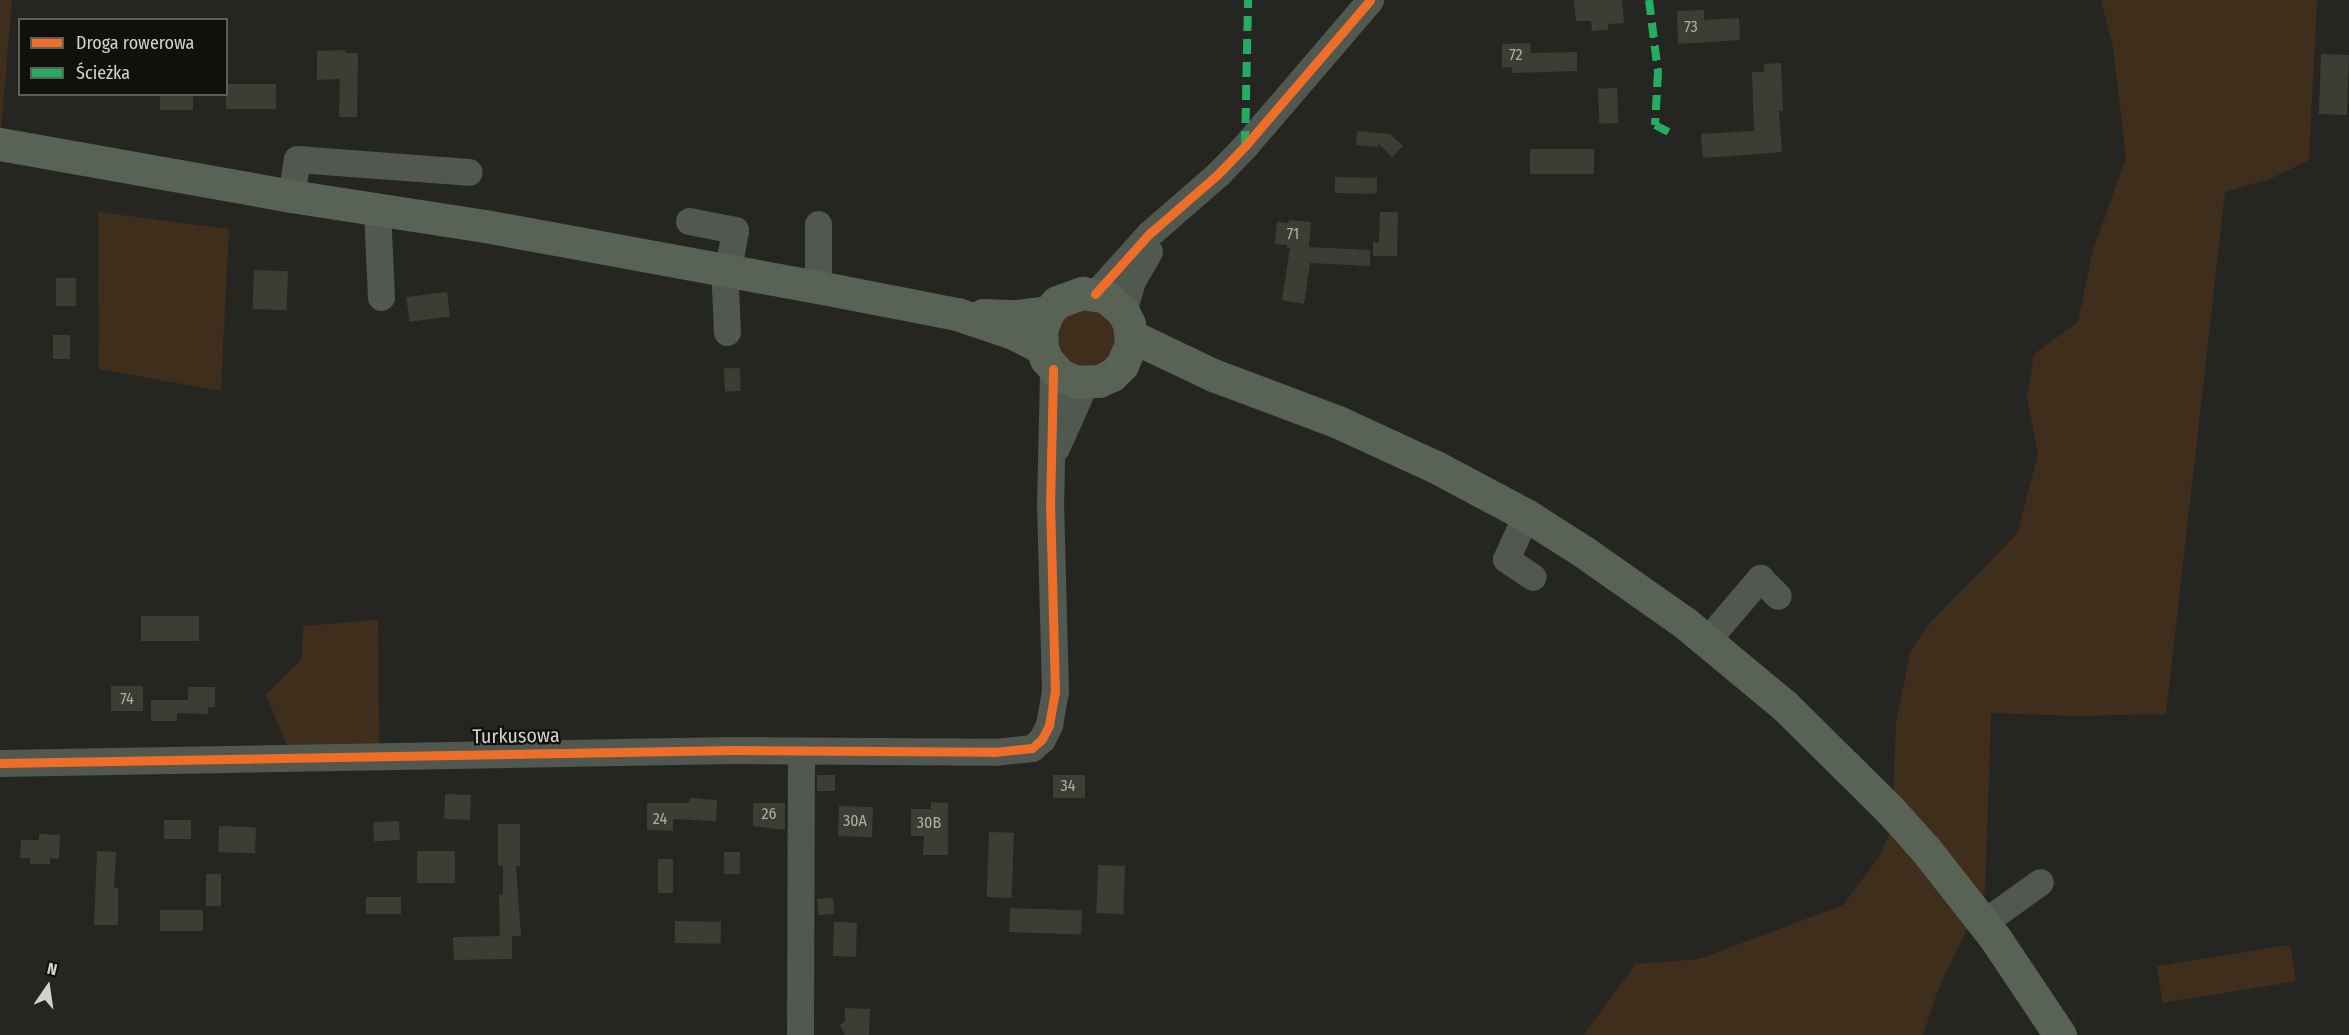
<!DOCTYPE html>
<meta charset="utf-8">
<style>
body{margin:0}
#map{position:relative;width:2349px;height:1035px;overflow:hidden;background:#252622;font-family:"Fira Sans Condensed",sans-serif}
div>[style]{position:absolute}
.green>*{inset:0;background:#3f2e1c;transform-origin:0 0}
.building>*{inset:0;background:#3e3d33;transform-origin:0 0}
.minor>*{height:27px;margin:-13.5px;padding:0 13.5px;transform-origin:13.5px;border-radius:13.5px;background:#51584f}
.major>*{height:33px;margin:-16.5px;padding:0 16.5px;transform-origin:16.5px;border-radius:16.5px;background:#586255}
.quiet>*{height:8px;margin-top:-4px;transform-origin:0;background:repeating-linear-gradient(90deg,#26ab63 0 15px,transparent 0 23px)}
.cycleway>*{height:9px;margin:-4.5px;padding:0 4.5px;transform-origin:4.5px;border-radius:4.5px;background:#ee6e29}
span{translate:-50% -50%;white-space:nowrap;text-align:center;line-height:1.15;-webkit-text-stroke:4.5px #10100d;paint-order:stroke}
.number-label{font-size:16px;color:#adaea7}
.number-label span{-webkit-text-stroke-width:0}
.street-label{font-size:20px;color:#d2d3ce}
.legend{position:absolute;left:18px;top:18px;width:210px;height:78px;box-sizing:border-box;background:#10100d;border:2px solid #5e5e5a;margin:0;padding:8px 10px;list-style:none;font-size:18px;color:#d2d3ce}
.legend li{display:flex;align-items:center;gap:12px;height:30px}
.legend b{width:30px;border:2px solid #5e5e5a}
.north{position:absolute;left:18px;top:957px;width:60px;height:60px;-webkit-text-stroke:4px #10100d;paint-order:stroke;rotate:13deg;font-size:16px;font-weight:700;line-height:24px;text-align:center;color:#d2d3ce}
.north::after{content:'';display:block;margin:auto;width:21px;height:27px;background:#d2d3ce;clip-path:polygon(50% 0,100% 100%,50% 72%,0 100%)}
</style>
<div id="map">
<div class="green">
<i style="clip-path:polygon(0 0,12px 0,1px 130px,0 130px)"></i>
<i style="clip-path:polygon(2101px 0,2317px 0,2309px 160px,2270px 179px,2225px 192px,2166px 714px,2075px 716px,1991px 713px,1985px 891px,1938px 990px,1923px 1035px,1584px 1035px,1635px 964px,1699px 959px,1843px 905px,1879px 857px,1892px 828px,1896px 721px,1911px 650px,1930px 623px,2017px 534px,2038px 454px,2027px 397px,2034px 354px,2078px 322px,2093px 250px,2126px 158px,2113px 47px)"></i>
<i style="clip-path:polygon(98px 212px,229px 229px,221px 391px,99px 369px)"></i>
<i style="clip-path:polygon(1077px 305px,1110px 312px,1121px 343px,1092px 372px,1061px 362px,1053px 329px)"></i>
<i style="clip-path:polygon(378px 620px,379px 746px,287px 746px,266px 695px,302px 659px,303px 626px)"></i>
<i style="left:2290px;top:945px;width:37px;height:135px;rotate:81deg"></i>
</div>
<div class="building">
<i style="clip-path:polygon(1574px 0,1622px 0,1624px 23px,1608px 24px,1608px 30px,1592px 31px,1591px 21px,1576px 21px)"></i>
<i style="clip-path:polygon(1704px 10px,1704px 20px,1739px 18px,1740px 40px,1678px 44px,1677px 11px)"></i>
<i style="clip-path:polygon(1530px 43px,1531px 53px,1577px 52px,1577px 71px,1512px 73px,1512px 67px,1502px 68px,1502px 44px)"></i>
<i style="clip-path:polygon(345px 50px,345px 53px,358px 53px,357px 117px,339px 117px,340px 79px,317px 80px,317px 51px)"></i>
<i style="left:2321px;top:54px;width:28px;height:60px;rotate:2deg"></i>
<i style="clip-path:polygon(1781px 63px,1783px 111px,1779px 111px,1782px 152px,1703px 158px,1701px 134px,1754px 131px,1752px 72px,1764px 72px,1764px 64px)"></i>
<i style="left:226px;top:84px;width:50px;height:25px"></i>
<i style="left:1617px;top:88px;width:35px;height:19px;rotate:88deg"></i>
<i style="left:160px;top:94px;width:33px;height:16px"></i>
<i style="clip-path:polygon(1357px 131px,1390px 134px,1403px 146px,1392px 157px,1378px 143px,1378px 147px,1356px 145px)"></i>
<i style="left:1594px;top:149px;width:25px;height:64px;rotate:90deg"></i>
<i style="left:1335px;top:177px;width:42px;height:16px;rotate:1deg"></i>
<i style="clip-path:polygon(1380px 212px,1398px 212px,1397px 256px,1373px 256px,1373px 242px,1379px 242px)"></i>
<i style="clip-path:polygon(1289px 220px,1311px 222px,1309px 247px,1370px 250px,1370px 266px,1310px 263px,1304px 304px,1282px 300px,1290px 248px,1287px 248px,1287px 245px,1275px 244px,1277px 222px,1289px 223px)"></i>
<i style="left:254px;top:270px;width:34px;height:39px;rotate:2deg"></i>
<i style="left:56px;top:278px;width:20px;height:28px"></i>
<i style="left:447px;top:292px;width:25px;height:41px;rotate:83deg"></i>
<i style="left:53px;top:335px;width:17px;height:24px"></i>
<i style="left:740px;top:368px;width:23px;height:16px;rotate:88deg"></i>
<i style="left:199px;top:616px;width:25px;height:58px;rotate:90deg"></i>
<i style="left:143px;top:686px;width:25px;height:32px;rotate:90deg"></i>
<i style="clip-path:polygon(188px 687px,215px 687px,215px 707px,208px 707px,208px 714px,177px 713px,177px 721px,151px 721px,151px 700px,188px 700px)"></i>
<i style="left:817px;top:775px;width:18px;height:16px"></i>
<i style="left:1053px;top:775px;width:32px;height:23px"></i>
<i style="left:445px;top:794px;width:26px;height:25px;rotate:2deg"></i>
<i style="clip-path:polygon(690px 798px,717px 800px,716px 821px,673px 819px,673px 831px,647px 830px,647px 803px,689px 803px)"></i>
<i style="clip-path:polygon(931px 802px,948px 803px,948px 855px,923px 855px,924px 836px,911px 836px,911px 809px,931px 809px)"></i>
<i style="clip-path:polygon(753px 803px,785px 803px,785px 830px,753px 826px)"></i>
<i style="left:839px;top:806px;width:34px;height:30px;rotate:2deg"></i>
<i style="left:191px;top:820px;width:19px;height:27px;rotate:90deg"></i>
<i style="left:399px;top:821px;width:19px;height:26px;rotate:87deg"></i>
<i style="clip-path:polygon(498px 824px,520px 824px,520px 866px,516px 866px,521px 936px,512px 936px,512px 959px,454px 960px,453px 937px,508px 936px,500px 936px,499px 895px,503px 895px,503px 866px,498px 866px)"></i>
<i style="left:219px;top:826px;width:37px;height:26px;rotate:2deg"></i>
<i style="left:989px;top:832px;width:25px;height:65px;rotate:2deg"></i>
<i style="clip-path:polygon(39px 834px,60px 835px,59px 859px,50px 858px,50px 864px,30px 864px,30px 858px,20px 858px,21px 840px,39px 840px)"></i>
<i style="clip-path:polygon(97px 851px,116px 852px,114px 888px,118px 888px,118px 925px,94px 925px)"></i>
<i style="left:417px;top:851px;width:38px;height:32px"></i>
<i style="left:724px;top:852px;width:16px;height:22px"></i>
<i style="left:658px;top:859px;width:15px;height:34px"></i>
<i style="left:1098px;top:865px;width:27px;height:48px;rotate:2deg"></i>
<i style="left:206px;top:874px;width:15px;height:32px"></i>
<i style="left:401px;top:897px;width:17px;height:35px;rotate:90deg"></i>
<i style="left:833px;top:898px;width:16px;height:16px;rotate:86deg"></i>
<i style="left:1010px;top:908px;width:72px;height:24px;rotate:2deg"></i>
<i style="left:160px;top:910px;width:43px;height:21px"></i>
<i style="left:675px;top:921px;width:46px;height:22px;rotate:1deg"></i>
<i style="left:834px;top:922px;width:23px;height:34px;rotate:2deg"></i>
<i style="clip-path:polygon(845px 1008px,870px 1009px,869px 1035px,845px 1035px,840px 1025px,845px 1021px)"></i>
</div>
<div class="minor">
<i style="left:291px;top:196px;width:37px;rotate:-81deg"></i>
<i style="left:297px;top:159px;width:172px;rotate:4.3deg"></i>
<i style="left:377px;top:210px;width:87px;rotate:87.4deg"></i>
<i style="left:689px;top:221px;width:47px;rotate:11.1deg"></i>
<i style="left:735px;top:230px;width:58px;rotate:100deg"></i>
<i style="left:725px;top:287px;width:45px;rotate:87.5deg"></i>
<i style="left:818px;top:287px;width:63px;rotate:-90deg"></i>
<i style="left:1095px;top:294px;width:81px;rotate:-48deg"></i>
<i style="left:1149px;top:234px;width:91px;rotate:-41deg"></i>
<i style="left:1218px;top:174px;width:39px;rotate:-46deg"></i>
<i style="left:1245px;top:146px;width:192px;rotate:-49.4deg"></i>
<i style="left:1123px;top:312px;width:32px;rotate:-74deg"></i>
<i style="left:1132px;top:281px;width:34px;rotate:-60deg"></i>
<i style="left:1056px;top:448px;width:71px;rotate:-66deg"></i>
<i style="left:1526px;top:515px;width:48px;rotate:114.4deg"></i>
<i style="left:1506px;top:559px;width:32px;rotate:34deg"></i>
<i style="left:1707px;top:640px;width:82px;rotate:-49.5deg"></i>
<i style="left:1760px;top:578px;width:25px;rotate:45deg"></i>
<i style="left:0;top:763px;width:733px;rotate:-1.02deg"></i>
<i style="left:733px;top:750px;width:261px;rotate:0.4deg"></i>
<i style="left:994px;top:752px;width:38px;rotate:-6deg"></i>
<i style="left:1032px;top:748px;width:13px;rotate:-42deg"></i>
<i style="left:1042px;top:739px;width:16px;rotate:-63deg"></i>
<i style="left:1049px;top:725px;width:34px;rotate:-80deg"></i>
<i style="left:1055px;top:692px;width:186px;rotate:-91.5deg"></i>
<i style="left:1050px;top:506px;width:137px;rotate:-88.7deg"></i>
<i style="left:1983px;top:923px;width:70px;rotate:-35.7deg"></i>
<i style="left:800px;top:1035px;width:284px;rotate:-89.8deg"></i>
</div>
<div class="major">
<i style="left:0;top:144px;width:296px;rotate:10.1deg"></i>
<i style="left:291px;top:196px;width:196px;rotate:8.8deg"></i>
<i style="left:485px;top:226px;width:339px;rotate:10.4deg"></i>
<i style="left:818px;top:287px;width:142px;rotate:11deg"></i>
<i style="left:957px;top:314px;width:59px;rotate:18.7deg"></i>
<i style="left:1013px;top:333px;width:33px;rotate:27deg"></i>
<i style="left:983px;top:315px;width:34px;rotate:2deg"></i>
<i style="left:1017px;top:316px;width:31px;rotate:-7deg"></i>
<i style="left:1048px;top:312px;width:13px;rotate:-48deg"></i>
<i style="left:1057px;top:302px;width:27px;rotate:-20deg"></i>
<i style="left:1082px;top:293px;width:24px;rotate:9deg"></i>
<i style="left:1106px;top:297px;width:23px;rotate:41deg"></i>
<i style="left:1123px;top:312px;width:13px;rotate:63deg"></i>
<i style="left:1129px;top:324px;width:20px;rotate:84deg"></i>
<i style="left:1131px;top:344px;width:23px;rotate:113deg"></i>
<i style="left:1122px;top:365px;width:14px;rotate:135deg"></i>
<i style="left:1112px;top:375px;width:14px;rotate:155deg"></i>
<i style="left:1099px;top:381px;width:23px;rotate:178deg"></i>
<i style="left:1076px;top:382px;width:17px;rotate:-156deg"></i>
<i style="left:1060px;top:375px;width:21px;rotate:-131deg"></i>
<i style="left:1046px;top:359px;width:12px;rotate:-110deg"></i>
<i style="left:1042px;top:348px;width:18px;rotate:-93deg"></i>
<i style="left:1041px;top:330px;width:19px;rotate:-69deg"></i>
<i style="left:1131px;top:336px;width:91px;rotate:25.4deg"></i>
<i style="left:1213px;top:375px;width:134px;rotate:20.6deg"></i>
<i style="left:1338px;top:422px;width:108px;rotate:24.7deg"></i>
<i style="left:1436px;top:467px;width:102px;rotate:28.1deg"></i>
<i style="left:1526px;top:515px;width:69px;rotate:32.5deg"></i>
<i style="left:1584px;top:552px;width:123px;rotate:35.1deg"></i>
<i style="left:1685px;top:623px;width:130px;rotate:39.7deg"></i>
<i style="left:1785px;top:706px;width:149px;rotate:44.7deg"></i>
<i style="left:1891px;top:811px;width:52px;rotate:48.1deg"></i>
<i style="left:1926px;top:850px;width:112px;rotate:51.9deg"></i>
<i style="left:1995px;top:938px;width:117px;rotate:56.2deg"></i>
</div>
<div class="quiet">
<i style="left:1649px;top:0;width:73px;rotate:82.9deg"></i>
<i style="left:1658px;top:72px;width:53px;rotate:93.2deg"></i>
<i style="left:1655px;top:125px;width:16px;rotate:27deg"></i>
<i style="left:1245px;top:146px;width:146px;rotate:-88.8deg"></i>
</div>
<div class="cycleway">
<i style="left:1095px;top:294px;width:81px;rotate:-48deg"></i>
<i style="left:1149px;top:234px;width:91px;rotate:-41deg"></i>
<i style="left:1218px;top:174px;width:39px;rotate:-46deg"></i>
<i style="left:1245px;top:146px;width:192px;rotate:-49.4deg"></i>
<i style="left:0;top:763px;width:733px;rotate:-1.02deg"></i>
<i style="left:733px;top:750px;width:261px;rotate:0.4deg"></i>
<i style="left:994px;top:752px;width:38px;rotate:-6deg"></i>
<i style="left:1032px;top:748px;width:13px;rotate:-42deg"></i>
<i style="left:1042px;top:739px;width:16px;rotate:-63deg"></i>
<i style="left:1049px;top:725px;width:34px;rotate:-80deg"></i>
<i style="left:1055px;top:692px;width:186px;rotate:-91.5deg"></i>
<i style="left:1050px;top:506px;width:137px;rotate:-88.7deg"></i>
</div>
<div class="number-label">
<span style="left:1691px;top:27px">73</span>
<span style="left:1516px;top:55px">72</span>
<span style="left:1293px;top:234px">71</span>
<span style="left:127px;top:699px">74</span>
<span style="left:1068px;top:786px">34</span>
<span style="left:769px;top:814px">26</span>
<span style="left:660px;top:819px">24</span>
<span style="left:855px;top:821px">30A</span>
<span style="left:929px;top:823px">30B</span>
</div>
<div class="street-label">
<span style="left:516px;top:736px;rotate:-1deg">Turkusowa</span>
</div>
<ul class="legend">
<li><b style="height:8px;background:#ee6e29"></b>Droga rowerowa</li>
<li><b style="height:8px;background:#26ab63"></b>Ścieżka</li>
</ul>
<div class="north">N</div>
</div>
